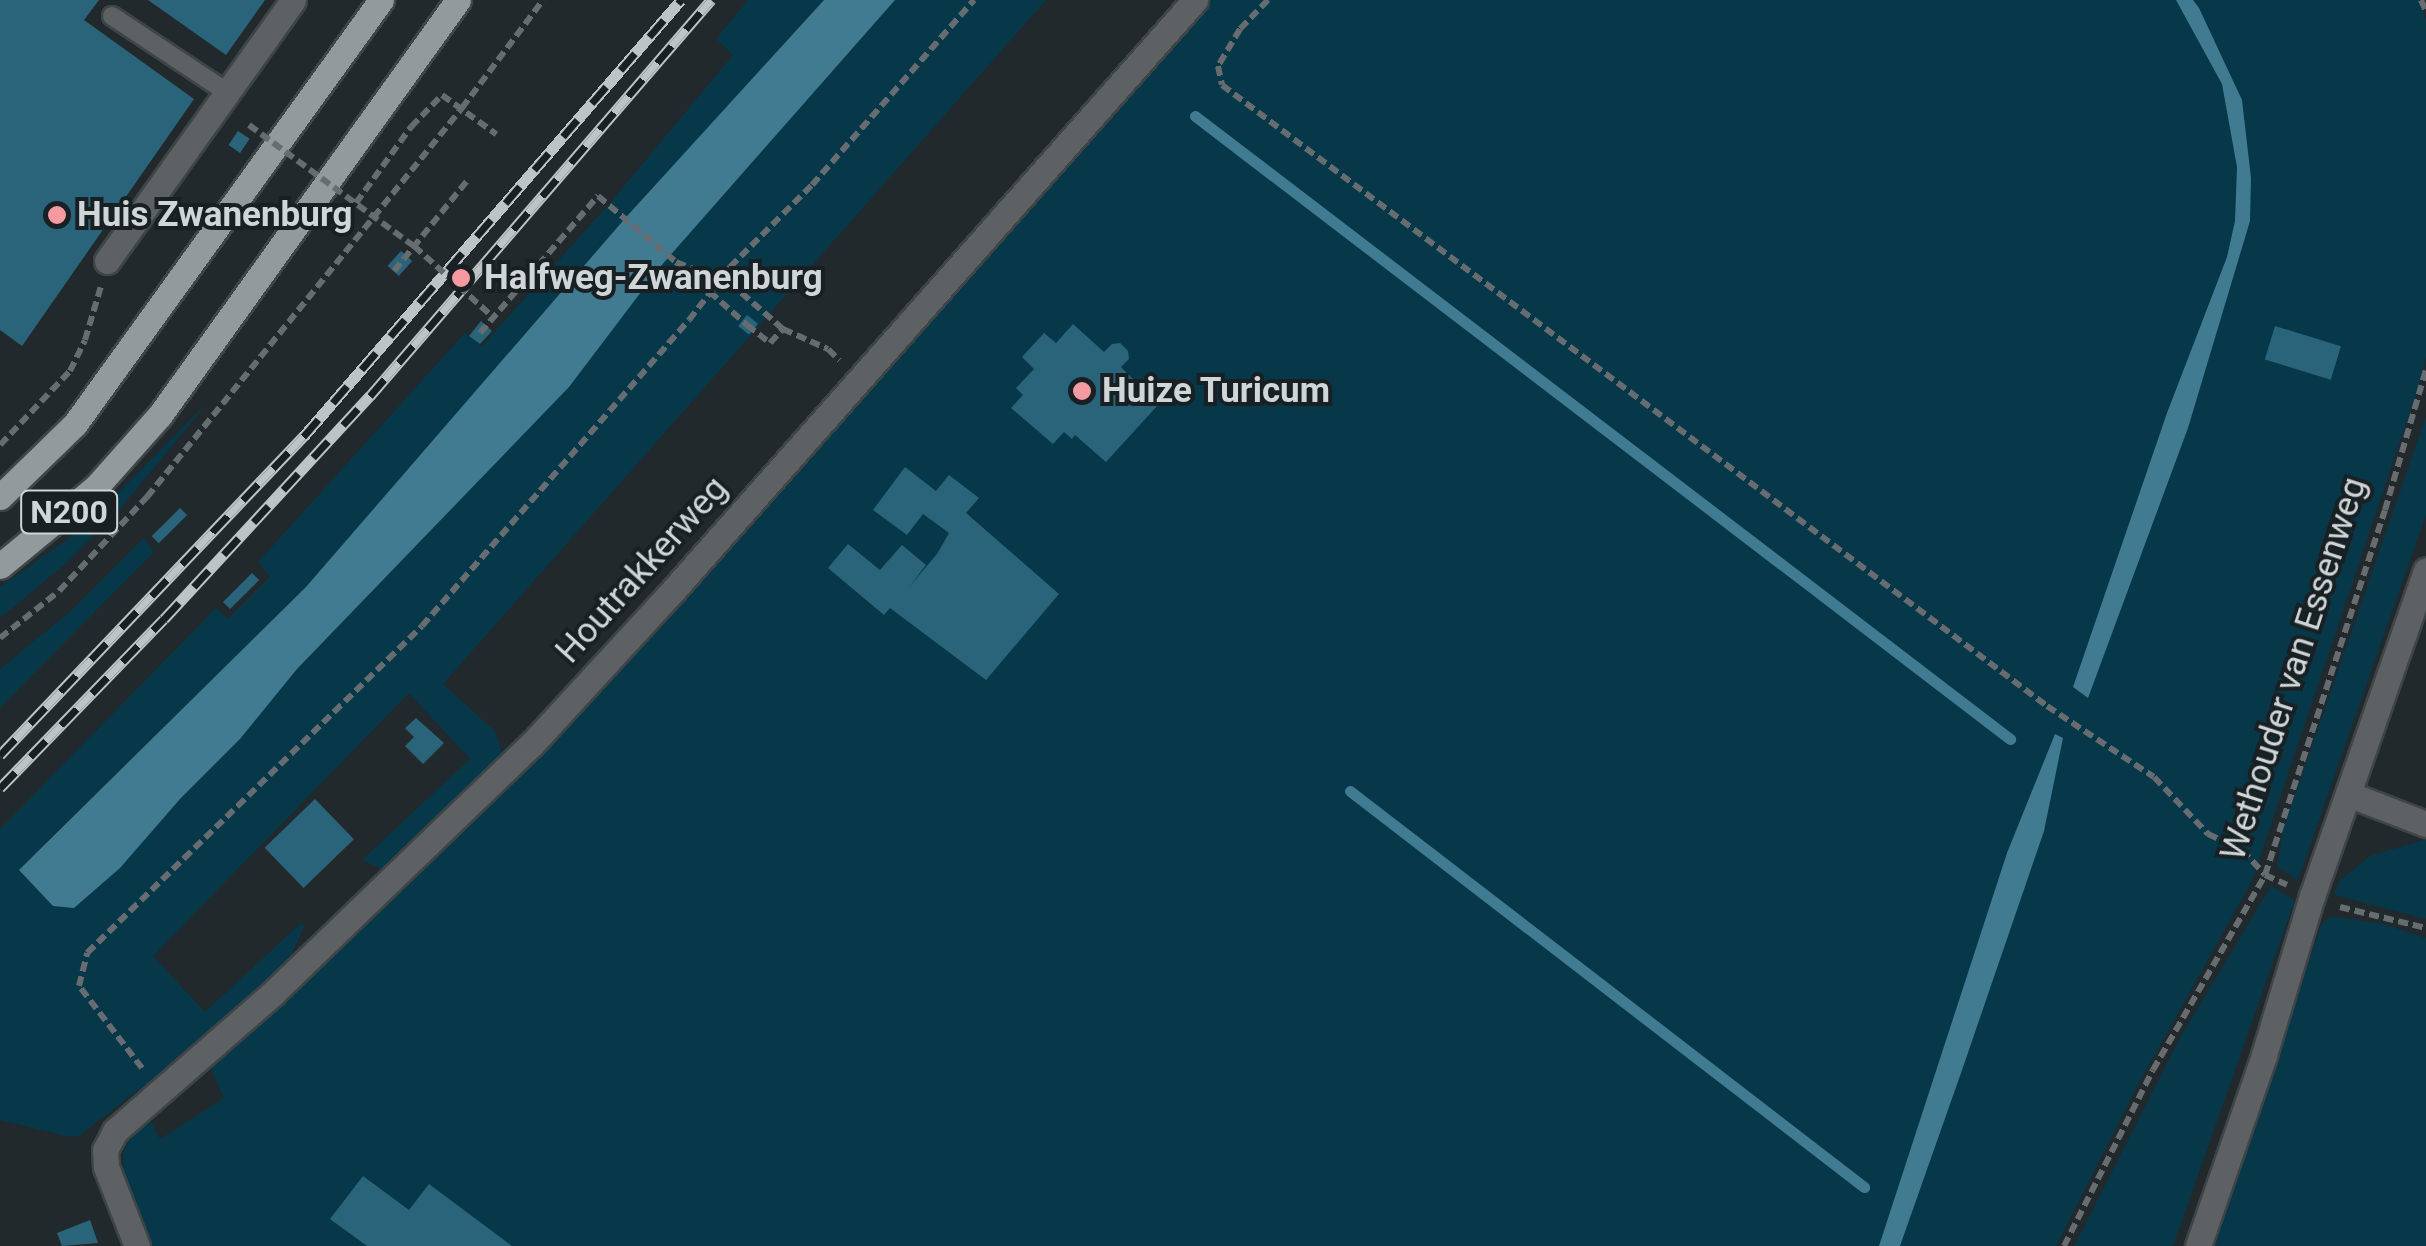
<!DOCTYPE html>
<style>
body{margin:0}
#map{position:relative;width:2426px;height:1246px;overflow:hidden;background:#22292c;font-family:Roboto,sans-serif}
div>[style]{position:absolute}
.green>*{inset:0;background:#063849}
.water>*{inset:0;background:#417b91}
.stream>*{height:11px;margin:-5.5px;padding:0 5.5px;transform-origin:5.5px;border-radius:5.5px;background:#417b91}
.building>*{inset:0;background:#2a647a;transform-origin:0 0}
.path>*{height:6px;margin-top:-3px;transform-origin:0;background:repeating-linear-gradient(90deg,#666c6f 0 10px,transparent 0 15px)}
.roads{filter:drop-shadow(2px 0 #3e4547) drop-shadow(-2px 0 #3e4547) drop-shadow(0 2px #3e4547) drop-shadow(0 -2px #3e4547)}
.service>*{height:18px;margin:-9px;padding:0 9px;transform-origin:9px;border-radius:9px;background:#5e6163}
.minor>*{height:25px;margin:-12.5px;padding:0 12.5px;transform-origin:12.5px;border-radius:12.5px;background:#5e6163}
.tertiary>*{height:25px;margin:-12.5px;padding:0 12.5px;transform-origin:12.5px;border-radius:12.5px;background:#5e6163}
.primary>*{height:25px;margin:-12.5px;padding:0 12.5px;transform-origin:12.5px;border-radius:12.5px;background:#939a9e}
.rail>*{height:11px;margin-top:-5.5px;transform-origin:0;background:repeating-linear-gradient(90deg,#192023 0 22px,#bec3c5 0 44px);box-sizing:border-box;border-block:2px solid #bec3c5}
.path-bridge>*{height:6px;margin-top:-3px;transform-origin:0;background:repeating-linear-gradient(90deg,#666c6f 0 10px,transparent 0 15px)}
.dots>*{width:28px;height:28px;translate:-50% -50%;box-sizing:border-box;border:5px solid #192023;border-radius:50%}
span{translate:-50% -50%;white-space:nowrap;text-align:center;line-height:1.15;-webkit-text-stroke:8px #192023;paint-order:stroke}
.shield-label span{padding:2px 8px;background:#192023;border:2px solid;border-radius:8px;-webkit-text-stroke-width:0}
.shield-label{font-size:32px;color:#d0d5d7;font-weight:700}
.poi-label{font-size:35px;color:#d0d5d7;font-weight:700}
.left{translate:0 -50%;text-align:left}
.street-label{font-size:35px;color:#d0d5d7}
</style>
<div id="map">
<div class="green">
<i style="clip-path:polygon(748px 0,1046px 0,443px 684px,495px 731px,503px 754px,383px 870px,362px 860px,470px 759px,409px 693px,153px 956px,205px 1012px,300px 924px,305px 925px,285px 968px,190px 1050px,80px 1135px,70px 1137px,0 1120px,0 829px,216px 608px,228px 619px,270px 577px,258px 562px,465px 333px,482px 346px,609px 204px,733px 55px,716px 39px)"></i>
<i style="clip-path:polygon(1207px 0,2419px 0,2426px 20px,2426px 357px,2418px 388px,2252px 881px,2140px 1081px,2056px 1246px,147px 1246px,124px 1184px,123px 1154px,133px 1128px,147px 1114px,160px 1139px,224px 1098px,208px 1063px,365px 922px,589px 704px)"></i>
<i style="clip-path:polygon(209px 401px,120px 509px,64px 565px,0 618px,0 587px,83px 528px)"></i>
<i style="clip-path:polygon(2426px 416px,2426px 515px,2298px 880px,2277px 867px,2283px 830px)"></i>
<i style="clip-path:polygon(144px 538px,154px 552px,0 708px,0 669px,72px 610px)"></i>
<i style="clip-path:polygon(2426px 839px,2426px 919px,2334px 895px,2339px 881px,2370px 856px)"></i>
<i style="clip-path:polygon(2271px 886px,2295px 900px,2173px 1246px,2074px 1246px,2181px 1036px)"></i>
<i style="clip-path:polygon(2331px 916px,2383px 924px,2426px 938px,2426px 1246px,2215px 1246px,2321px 925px)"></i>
</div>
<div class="water">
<i style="clip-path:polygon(824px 0,895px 0,660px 267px,569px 387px,297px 669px,240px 739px,180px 799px,120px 868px,74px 908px,53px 906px,19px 870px,306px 587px,628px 215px)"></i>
<i style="clip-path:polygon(2176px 0,2193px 0,2199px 8px,2242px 100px,2251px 178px,2250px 221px,2188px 428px,2088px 698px,2073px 687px,2167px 413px,2227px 257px,2235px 221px,2237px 167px,2222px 84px)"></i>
<i style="clip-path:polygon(2055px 734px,2063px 738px,2044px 831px,1961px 1073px,1900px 1246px,1879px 1246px,2007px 853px)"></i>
</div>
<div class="stream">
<i style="left:1195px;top:116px;width:1026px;rotate:37.39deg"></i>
<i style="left:1350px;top:791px;width:649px;rotate:37.61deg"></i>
</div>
<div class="building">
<i style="clip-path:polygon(0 0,99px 0,84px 20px,194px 99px,22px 346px,0 330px)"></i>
<i style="clip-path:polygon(148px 0,265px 0,226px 55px)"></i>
<i style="left:238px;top:131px;width:14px;height:17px;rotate:34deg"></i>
<i style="left:401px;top:251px;width:15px;height:20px;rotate:42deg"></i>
<i style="left:747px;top:315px;width:14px;height:14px;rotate:39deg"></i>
<i style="clip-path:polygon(481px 321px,492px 331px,480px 344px,469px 336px)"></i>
<i style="clip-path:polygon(1073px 324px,1104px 352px,1112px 344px,1120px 343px,1128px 351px,1129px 359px,1121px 367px,1158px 405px,1106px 462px,1075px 435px,1072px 439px,1064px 432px,1053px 444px,1011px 408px,1023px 395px,1016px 388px,1034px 369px,1022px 357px,1044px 333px,1056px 343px)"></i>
<i style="left:2275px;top:326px;width:69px;height:35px;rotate:17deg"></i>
<i style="clip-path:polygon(905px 467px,936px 491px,949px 475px,979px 498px,966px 513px,1059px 594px,986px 680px,890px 608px,884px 615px,828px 568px,848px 544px,880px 570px,902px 545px,926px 565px,909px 587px,937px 554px,949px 533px,923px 514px,907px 535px,873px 510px)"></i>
<i style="left:180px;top:508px;width:10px;height:40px;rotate:45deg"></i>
<i style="left:252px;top:573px;width:10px;height:41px;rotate:45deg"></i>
<i style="clip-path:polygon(416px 718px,444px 743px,423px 764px,405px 746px,414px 737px,405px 728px)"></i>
<i style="left:315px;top:799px;width:56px;height:70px;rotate:46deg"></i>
<i style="clip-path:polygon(363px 1176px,409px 1210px,429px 1184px,512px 1246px,367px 1246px,330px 1219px)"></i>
<i style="clip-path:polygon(90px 1220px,98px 1243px,62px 1246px,57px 1233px)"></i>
</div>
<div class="path">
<i style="left:1268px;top:0;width:40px;rotate:134deg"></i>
<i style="left:1240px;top:29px;width:43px;rotate:120.7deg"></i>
<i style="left:1218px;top:66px;width:19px;rotate:78deg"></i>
<i style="left:1222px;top:85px;width:1033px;rotate:36.97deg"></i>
<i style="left:2047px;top:706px;width:128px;rotate:33.6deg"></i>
<i style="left:2154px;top:777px;width:79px;rotate:46.5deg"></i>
<i style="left:2208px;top:834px;width:38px;rotate:25deg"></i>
<i style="left:2242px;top:850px;width:34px;rotate:47deg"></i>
<i style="left:2265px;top:875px;width:24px;rotate:24deg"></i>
<i style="left:2421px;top:0;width:12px;rotate:66deg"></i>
<i style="left:356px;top:203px;width:94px;rotate:-54.1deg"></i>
<i style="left:411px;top:127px;width:45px;rotate:-45.9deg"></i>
<i style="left:442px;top:95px;width:67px;rotate:35.8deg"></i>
<i style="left:394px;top:271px;width:116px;rotate:-51deg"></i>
<i style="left:730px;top:283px;width:70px;rotate:41deg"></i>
<i style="left:783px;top:329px;width:49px;rotate:24deg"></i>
<i style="left:828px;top:349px;width:16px;rotate:45deg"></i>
<i style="left:747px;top:325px;width:29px;rotate:38deg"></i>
<i style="left:770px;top:343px;width:19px;rotate:-47deg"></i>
<i style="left:480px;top:333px;width:181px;rotate:-49.3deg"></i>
<i style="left:598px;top:196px;width:102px;rotate:40.2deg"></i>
<i style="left:676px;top:262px;width:22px;rotate:22deg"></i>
<i style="left:0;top:445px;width:102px;rotate:-46.6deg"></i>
<i style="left:70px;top:371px;width:34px;rotate:-64deg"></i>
<i style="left:85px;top:340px;width:56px;rotate:-73.5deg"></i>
<i style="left:0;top:638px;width:75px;rotate:-38.5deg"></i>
<i style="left:59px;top:591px;width:129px;rotate:-46.9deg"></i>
<i style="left:147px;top:497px;width:501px;rotate:-51deg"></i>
<i style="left:462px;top:108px;width:135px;rotate:-53.1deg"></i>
<i style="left:2340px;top:907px;width:89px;rotate:13.7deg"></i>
<i style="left:142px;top:1068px;width:103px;rotate:-127.5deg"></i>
<i style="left:79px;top:986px;width:34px;rotate:-76deg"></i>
<i style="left:87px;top:953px;width:468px;rotate:-44.3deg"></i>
<i style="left:422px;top:626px;width:406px;rotate:-48.9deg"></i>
<i style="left:689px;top:320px;width:67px;rotate:-52.3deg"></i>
<i style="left:730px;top:267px;width:116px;rotate:-45deg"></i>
<i style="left:812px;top:185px;width:246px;rotate:-48.8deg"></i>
<i style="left:2064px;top:1246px;width:197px;rotate:-63.2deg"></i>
<i style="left:2153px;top:1070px;width:225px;rotate:-60.1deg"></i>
<i style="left:2265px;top:875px;width:384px;rotate:-71.8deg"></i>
<i style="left:2385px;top:510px;width:146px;rotate:-73.7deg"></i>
</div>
<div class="roads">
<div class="service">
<i style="left:112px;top:16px;width:138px;rotate:33.5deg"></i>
</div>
<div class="minor">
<i style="left:107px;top:261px;width:320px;rotate:-54.5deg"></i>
<i style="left:2348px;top:794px;width:84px;rotate:21deg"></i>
<i style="left:137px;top:1246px;width:85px;rotate:-111.4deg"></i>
<i style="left:106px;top:1167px;width:17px;rotate:-93deg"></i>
<i style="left:105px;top:1150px;width:21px;rotate:-62deg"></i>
<i style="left:115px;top:1131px;width:210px;rotate:-41.1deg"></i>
<i style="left:273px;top:993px;width:358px;rotate:-43.9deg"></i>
<i style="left:531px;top:745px;width:205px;rotate:-47.4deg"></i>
<i style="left:670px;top:594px;width:793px;rotate:-48.53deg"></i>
</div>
<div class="tertiary">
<i style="left:2198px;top:1246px;width:202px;rotate:-70.9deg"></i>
<i style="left:2264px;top:1055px;width:166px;rotate:-73.2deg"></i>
<i style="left:2312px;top:896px;width:345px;rotate:-70.7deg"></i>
</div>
<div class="primary">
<i style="left:0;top:497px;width:105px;rotate:-44.2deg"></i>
<i style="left:75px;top:424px;width:523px;rotate:-54.18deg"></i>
<i style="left:0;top:566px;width:124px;rotate:-39.5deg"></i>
<i style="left:96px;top:487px;width:96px;rotate:-48.4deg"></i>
<i style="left:160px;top:415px;width:511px;rotate:-54.32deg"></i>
</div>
</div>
<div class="rail">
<i style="left:0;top:755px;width:441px;rotate:-46.4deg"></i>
<i style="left:304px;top:436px;width:576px;rotate:-49.15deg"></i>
<i style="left:0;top:788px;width:235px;rotate:-45.9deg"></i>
<i style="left:164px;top:619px;width:304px;rotate:-47.3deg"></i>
<i style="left:370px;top:396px;width:523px;rotate:-49.27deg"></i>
</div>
<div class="path-bridge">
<i style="left:249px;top:125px;width:205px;rotate:36.3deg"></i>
<i style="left:414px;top:246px;width:108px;rotate:42deg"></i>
<i style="left:676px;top:262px;width:95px;rotate:41.6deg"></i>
<i style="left:696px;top:270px;width:36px;rotate:21deg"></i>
</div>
<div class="dots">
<i style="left:57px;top:215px;background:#f49aa0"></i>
<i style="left:461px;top:278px;background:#f49aa0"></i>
<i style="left:1082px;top:391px;background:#f49aa0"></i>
</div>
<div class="shield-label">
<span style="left:69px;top:512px">N200</span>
</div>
<div class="poi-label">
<span class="left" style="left:77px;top:215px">Huis Zwanenburg</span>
<span class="left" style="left:484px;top:278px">Halfweg-Zwanenburg</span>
<span class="left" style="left:1102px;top:391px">Huize Turicum</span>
</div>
<div class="street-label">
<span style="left:642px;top:570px;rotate:-48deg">Houtrakkerweg</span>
<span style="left:2294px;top:669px;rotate:-72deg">Wethouder van Essenweg</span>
</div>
</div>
